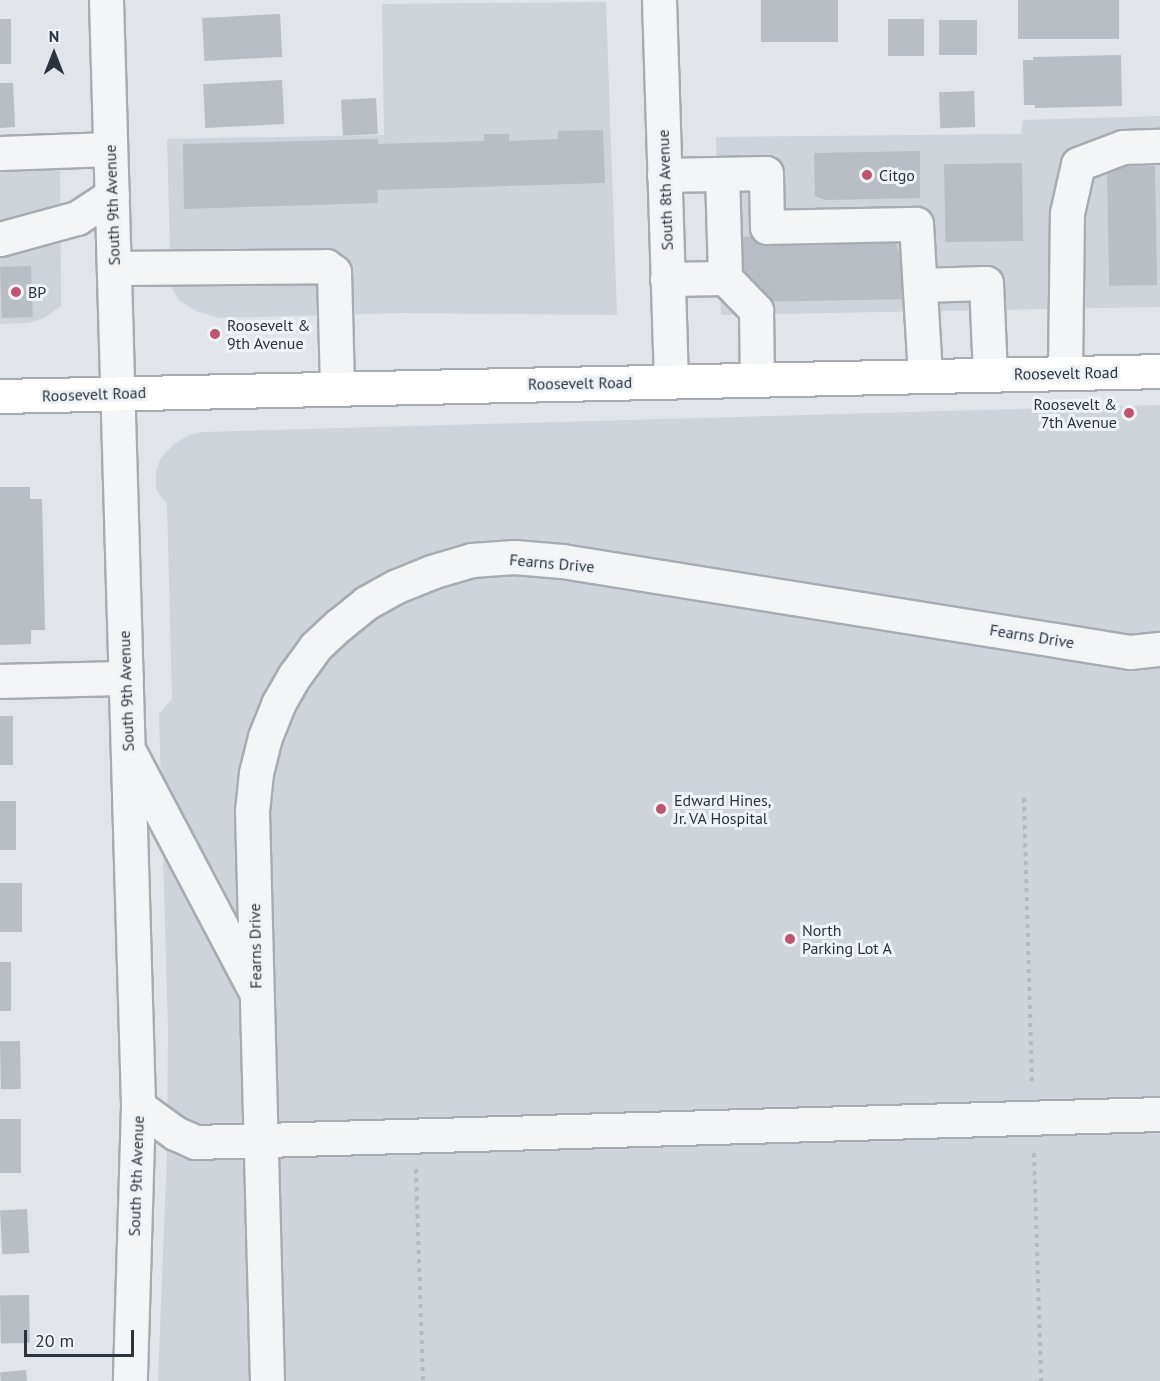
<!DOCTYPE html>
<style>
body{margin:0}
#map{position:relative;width:1160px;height:1381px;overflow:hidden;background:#e1e4e8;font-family:"PT Sans",sans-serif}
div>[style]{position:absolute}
.built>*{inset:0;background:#cfd4da}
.building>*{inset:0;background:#b9bec4;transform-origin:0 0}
.path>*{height:4px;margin-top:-2px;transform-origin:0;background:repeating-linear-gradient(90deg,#b7bbc0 0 4.5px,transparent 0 9px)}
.roads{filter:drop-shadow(2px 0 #a7acb2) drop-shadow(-2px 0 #a7acb2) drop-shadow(0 2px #a7acb2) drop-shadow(0 -2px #a7acb2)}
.minor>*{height:33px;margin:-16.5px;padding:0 16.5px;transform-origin:16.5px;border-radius:16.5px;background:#f3f5f7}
.major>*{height:33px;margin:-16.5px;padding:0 16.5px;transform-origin:16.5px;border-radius:16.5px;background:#fff}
.dots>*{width:16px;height:16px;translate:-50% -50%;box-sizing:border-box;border:3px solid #f0f3f6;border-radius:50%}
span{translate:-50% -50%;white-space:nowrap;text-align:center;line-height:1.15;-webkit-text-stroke:6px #f0f3f6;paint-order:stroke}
.poi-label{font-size:16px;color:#2b343e}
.left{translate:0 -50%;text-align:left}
.right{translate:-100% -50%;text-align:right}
.street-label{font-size:16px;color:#2b343e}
.north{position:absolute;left:24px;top:24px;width:60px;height:60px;-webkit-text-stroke:4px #f0f3f6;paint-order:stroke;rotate:0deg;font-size:16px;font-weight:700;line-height:24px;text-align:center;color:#2b343e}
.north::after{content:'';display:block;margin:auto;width:21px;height:27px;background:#2b343e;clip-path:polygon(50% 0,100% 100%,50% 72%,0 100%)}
.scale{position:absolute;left:24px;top:1330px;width:110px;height:27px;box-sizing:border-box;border:3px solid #2b343e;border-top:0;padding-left:8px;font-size:18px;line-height:21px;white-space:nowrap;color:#2b343e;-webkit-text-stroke:4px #f0f3f6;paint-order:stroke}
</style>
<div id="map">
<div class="built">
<i style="clip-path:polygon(606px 2px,617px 315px,400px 313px,220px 318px,196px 311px,179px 300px,171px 286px,167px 139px,384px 135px,382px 4px)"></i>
<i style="clip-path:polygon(1160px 116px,1160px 307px,721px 315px,716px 137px,1021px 134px,1023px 120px)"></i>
<i style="clip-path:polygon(60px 161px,61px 306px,44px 318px,28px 323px,0 324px,0 163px)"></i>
<i style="clip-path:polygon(1160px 405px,1160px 1381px,158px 1381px,167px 1153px,168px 1031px,159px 714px,172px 699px,167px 505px,156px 489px,156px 470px,161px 458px,174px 444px,189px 435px,202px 432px)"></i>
</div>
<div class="building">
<i style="left:761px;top:0;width:77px;height:42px"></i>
<i style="left:1018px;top:0;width:101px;height:39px"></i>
<i style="left:280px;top:14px;width:43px;height:78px;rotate:87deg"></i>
<i style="left:0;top:19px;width:11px;height:45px"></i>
<i style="left:888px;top:19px;width:36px;height:37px"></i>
<i style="left:939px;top:20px;width:38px;height:35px"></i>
<i style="clip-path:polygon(1121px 55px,1122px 106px,1035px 108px,1035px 105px,1024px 105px,1023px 60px,1033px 60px,1033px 57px)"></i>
<i style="left:282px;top:80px;width:44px;height:79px;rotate:87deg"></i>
<i style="clip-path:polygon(0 83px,13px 83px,15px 127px,0 128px)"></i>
<i style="left:974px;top:91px;width:36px;height:35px;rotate:88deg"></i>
<i style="left:376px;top:98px;width:36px;height:35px;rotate:87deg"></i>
<i style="clip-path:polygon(603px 130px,605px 183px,377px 190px,378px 203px,184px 209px,183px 144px,378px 139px,378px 144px,484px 141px,484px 134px,509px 134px,509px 141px,558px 139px,558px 131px)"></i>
<i style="clip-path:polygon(920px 151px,920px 198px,825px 200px,815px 196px,814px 153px)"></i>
<i style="left:1022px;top:163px;width:78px;height:78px;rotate:89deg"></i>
<i style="left:1155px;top:166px;width:119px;height:48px;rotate:89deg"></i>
<i style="clip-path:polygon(893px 232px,913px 299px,755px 302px,734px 237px)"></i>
<i style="left:31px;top:266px;width:51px;height:31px;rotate:88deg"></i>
<i style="clip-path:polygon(0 487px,30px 487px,30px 499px,42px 499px,45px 630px,31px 630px,31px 644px,0 645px)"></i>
<i style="left:0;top:716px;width:13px;height:49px"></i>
<i style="left:0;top:801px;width:16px;height:49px"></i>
<i style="left:0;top:883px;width:22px;height:49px"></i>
<i style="left:0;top:962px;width:11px;height:49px"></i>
<i style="left:20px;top:1041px;width:48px;height:20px;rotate:89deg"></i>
<i style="left:21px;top:1119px;width:54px;height:21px;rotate:90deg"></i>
<i style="left:27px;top:1209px;width:44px;height:27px;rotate:87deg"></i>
<i style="left:29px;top:1295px;width:48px;height:29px;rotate:89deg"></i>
<i style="left:26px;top:1370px;width:11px;height:26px;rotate:85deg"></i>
</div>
<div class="path">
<i style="left:1024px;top:798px;width:285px;rotate:88.4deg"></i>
<i style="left:1034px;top:1153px;width:228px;rotate:88.2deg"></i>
<i style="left:416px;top:1169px;width:212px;rotate:88.1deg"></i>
</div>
<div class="roads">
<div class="minor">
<i style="left:106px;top:0;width:1106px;rotate:88.34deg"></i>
<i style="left:138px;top:1106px;width:275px;rotate:91.7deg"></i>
<i style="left:659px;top:0;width:381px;rotate:88.2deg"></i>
<i style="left:0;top:153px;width:110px;rotate:-2.1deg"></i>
<i style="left:722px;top:174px;width:104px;rotate:88.3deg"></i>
<i style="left:725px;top:278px;width:45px;rotate:45.9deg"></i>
<i style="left:756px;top:310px;width:69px;rotate:89.2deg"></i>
<i style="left:664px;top:175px;width:102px;rotate:-1.1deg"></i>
<i style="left:766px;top:173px;width:54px;rotate:88.9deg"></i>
<i style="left:767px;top:227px;width:149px;rotate:-1.2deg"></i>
<i style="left:916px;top:224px;width:152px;rotate:86.6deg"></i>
<i style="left:0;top:239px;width:80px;rotate:-15.3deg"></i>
<i style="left:77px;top:218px;width:42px;rotate:-33.3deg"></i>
<i style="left:114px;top:268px;width:212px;rotate:-0.5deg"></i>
<i style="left:326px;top:266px;width:10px;rotate:37deg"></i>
<i style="left:334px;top:272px;width:116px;rotate:88.5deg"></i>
<i style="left:667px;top:279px;width:58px;rotate:-1deg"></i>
<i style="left:920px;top:285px;width:66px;rotate:-1.7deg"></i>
<i style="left:986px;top:283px;width:91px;rotate:87.5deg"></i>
<i style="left:1065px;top:373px;width:160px;rotate:-89.3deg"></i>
<i style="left:1067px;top:213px;width:50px;rotate:-77.3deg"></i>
<i style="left:1078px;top:164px;width:48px;rotate:-20.7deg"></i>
<i style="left:1123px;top:147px;width:37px;rotate:-2deg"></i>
<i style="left:0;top:681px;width:126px;rotate:-1.4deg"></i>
<i style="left:131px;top:755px;width:263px;rotate:62.2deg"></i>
<i style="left:138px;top:1106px;width:46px;rotate:36.1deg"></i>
<i style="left:175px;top:1133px;width:22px;rotate:24deg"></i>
<i style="left:195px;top:1142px;width:965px;rotate:-1.66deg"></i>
<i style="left:267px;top:1381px;width:570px;rotate:-91.51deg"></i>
<i style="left:252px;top:811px;width:38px;rotate:-84deg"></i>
<i style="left:256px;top:773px;width:37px;rotate:-76deg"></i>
<i style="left:265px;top:737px;width:35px;rotate:-68deg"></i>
<i style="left:278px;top:704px;width:34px;rotate:-60deg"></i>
<i style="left:295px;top:675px;width:34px;rotate:-54deg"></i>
<i style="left:315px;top:647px;width:33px;rotate:-43deg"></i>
<i style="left:339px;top:625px;width:35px;rotate:-39deg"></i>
<i style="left:366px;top:603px;width:35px;rotate:-29deg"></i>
<i style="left:397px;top:586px;width:37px;rotate:-22deg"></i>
<i style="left:431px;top:572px;width:43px;rotate:-16.3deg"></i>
<i style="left:472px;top:560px;width:42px;rotate:-4.1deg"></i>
<i style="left:514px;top:557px;width:48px;rotate:4.8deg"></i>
<i style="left:562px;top:561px;width:575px;rotate:9.1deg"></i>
<i style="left:1130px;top:652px;width:30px;rotate:-6deg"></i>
</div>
<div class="major">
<i style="left:0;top:396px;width:1160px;rotate:-1.23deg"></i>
</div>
</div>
<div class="dots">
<i style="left:867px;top:175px;background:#bf5470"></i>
<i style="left:16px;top:292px;background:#bf5470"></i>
<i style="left:215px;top:334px;background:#bf5470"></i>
<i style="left:1129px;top:413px;background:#bf5470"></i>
<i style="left:661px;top:809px;background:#bf5470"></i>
<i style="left:790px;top:939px;background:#bf5470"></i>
</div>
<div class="poi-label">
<span class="left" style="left:879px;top:175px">Citgo</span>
<span class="left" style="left:28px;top:292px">BP</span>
<span class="left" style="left:227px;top:334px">Roosevelt &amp;<br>9th Avenue</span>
<span class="right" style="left:1117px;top:413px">Roosevelt &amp;<br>7th Avenue</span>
<span class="left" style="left:674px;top:809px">Edward Hines,<br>Jr. VA Hospital</span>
<span class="left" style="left:802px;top:939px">North<br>Parking Lot A</span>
</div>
<div class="street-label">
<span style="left:665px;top:190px;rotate:-92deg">South 8th Avenue</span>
<span style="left:112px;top:205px;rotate:-92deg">South 9th Avenue</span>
<span style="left:1066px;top:373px;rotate:-1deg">Roosevelt Road</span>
<span style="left:580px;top:383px;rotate:-1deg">Roosevelt Road</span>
<span style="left:94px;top:394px;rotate:-2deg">Roosevelt Road</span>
<span style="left:552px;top:563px;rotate:5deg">Fearns Drive</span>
<span style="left:1032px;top:636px;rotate:9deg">Fearns Drive</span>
<span style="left:126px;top:691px;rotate:-92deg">South 9th Avenue</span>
<span style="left:255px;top:946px;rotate:-91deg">Fearns Drive</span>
<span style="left:136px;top:1176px;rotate:-88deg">South 9th Avenue</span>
</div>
<div class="north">N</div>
<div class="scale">20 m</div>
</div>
